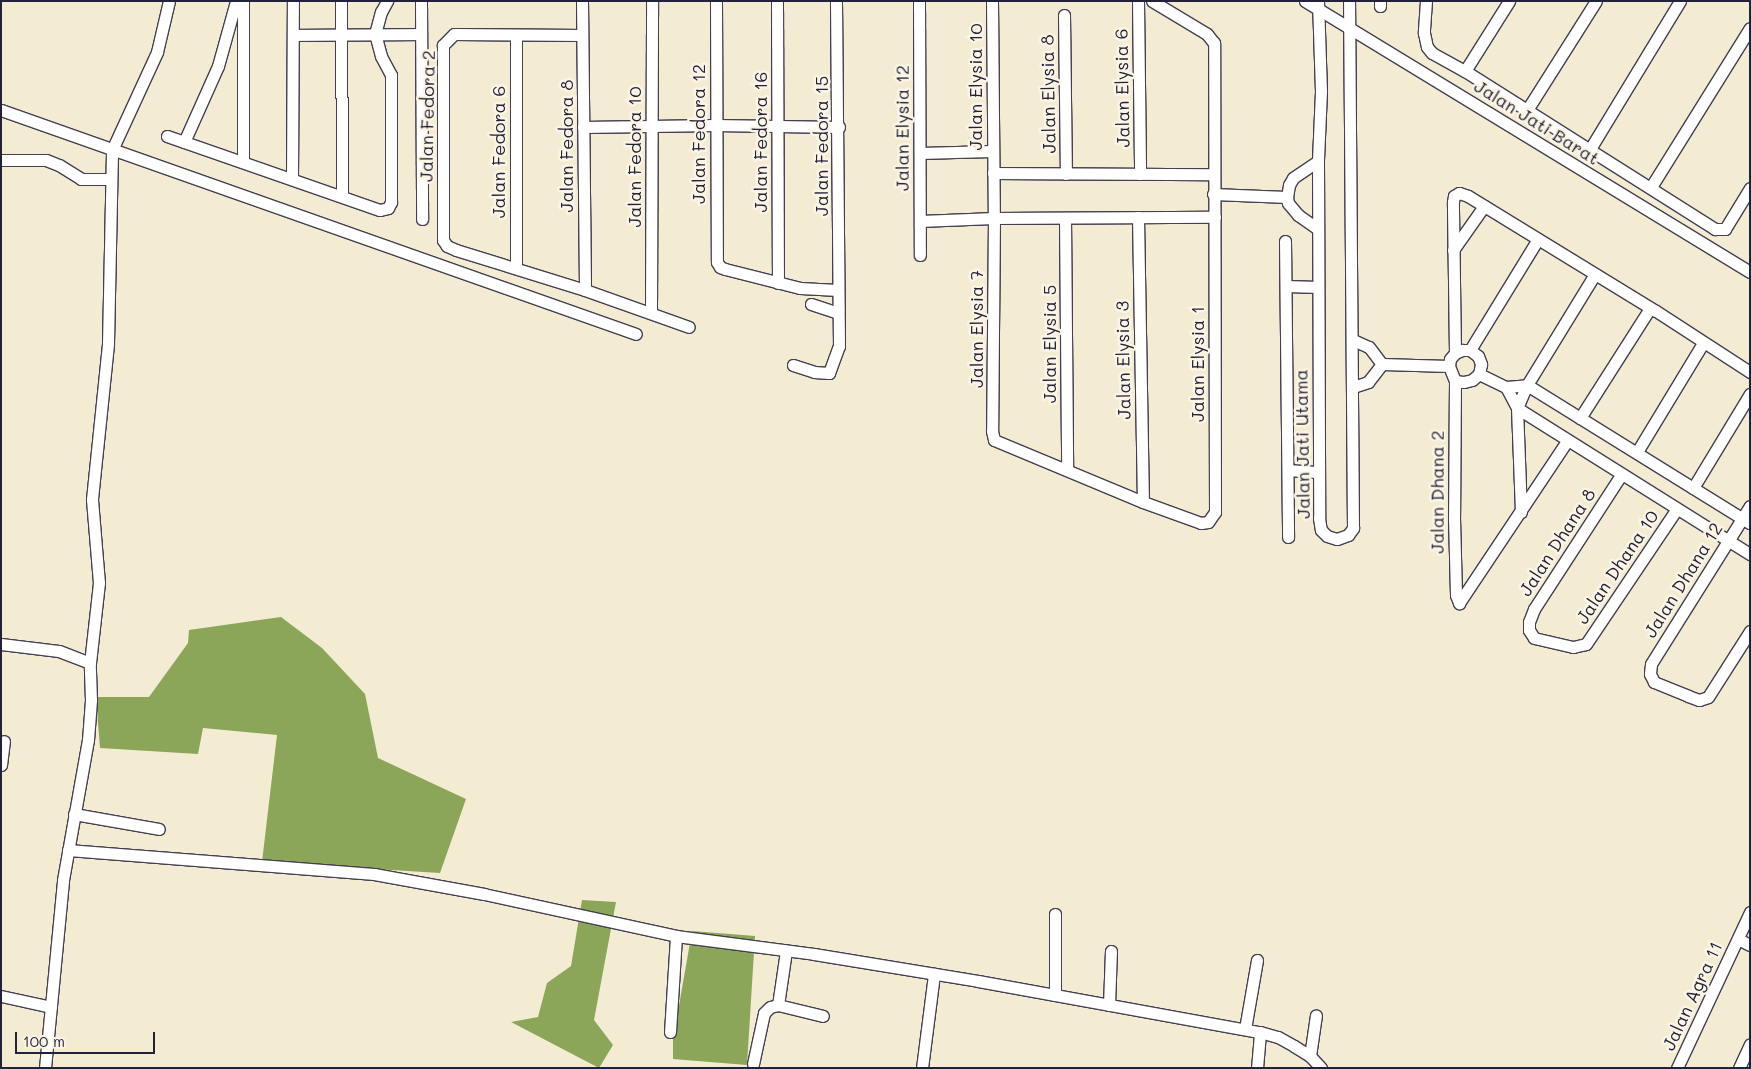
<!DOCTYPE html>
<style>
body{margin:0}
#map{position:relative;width:1751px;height:1069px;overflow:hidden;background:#f4ebd3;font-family:Mali,sans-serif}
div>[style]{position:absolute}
.forest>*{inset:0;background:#8ba658}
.roads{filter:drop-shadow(1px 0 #424052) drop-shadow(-1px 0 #424052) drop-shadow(0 1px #424052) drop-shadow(0 -1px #424052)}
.minor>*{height:11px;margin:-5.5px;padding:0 5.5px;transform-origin:5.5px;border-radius:5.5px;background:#fff}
span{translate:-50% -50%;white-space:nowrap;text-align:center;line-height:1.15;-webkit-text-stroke:5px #fcf5e5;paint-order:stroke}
.street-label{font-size:18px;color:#22223b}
.frame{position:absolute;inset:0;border:2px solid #22223b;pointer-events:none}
.scale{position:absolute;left:15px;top:1032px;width:140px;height:22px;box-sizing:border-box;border:2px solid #22223b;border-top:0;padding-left:6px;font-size:15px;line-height:18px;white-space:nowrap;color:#22223b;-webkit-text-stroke:4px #fcf5e5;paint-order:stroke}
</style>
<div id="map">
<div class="forest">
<i style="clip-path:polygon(281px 617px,322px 648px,365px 694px,378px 758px,466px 799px,440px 873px,262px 862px,277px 735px,203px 728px,198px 754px,100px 748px,96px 697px,149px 697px,188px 643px,189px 630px)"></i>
<i style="clip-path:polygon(582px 900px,616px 902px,594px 1020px,613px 1045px,599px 1068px,511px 1022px,538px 1017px,547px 983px,571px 966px)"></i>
<i style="clip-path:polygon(692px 931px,755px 936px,747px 1065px,673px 1059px,673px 1040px)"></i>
</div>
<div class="roads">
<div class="minor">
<i style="left:341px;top:1px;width:195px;rotate:89.7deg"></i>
<i style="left:421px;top:1px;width:218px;rotate:89.7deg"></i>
<i style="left:582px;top:1px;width:289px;rotate:89.4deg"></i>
<i style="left:716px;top:1px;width:261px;rotate:89.8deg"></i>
<i style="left:717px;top:262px;width:6px;rotate:59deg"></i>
<i style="left:720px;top:267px;width:5px;rotate:22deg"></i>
<i style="left:725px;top:269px;width:77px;rotate:14.2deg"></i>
<i style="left:800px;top:288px;width:38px;rotate:3deg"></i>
<i style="left:777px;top:1px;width:282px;rotate:89.8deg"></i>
<i style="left:919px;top:1px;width:254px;rotate:89.8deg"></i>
<i style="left:992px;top:1px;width:217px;rotate:89.5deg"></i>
<i style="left:994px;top:218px;width:213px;rotate:90.5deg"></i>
<i style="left:992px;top:431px;width:9px;rotate:77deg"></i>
<i style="left:994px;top:440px;width:161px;rotate:22.6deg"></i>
<i style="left:1143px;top:502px;width:62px;rotate:19.9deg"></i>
<i style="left:1201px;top:523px;width:7px;rotate:-8deg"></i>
<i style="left:1208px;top:522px;width:12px;rotate:-55deg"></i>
<i style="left:1215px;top:512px;width:469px;rotate:-90.1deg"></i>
<i style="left:1214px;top:43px;width:11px;rotate:-128deg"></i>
<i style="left:1207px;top:34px;width:64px;rotate:-149deg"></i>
<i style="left:1138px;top:1px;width:173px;rotate:89.3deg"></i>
<i style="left:1305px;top:1px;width:521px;rotate:31.34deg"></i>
<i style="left:1318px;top:1px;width:90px;rotate:88.1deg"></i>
<i style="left:1321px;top:91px;width:70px;rotate:92.5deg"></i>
<i style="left:1318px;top:161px;width:357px;rotate:89.8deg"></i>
<i style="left:1319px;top:518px;width:12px;rotate:81deg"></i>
<i style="left:1321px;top:530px;width:8px;rotate:45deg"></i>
<i style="left:1327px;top:536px;width:10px;rotate:17deg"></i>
<i style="left:1337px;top:539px;width:12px;rotate:-20deg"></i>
<i style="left:1348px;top:535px;width:9px;rotate:-54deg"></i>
<i style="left:1353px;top:528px;width:527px;rotate:-90.43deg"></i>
<i style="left:1426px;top:1px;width:32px;rotate:94deg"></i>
<i style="left:1424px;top:33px;width:14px;rotate:78deg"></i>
<i style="left:1427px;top:47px;width:8px;rotate:50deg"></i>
<i style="left:1432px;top:53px;width:38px;rotate:29deg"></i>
<i style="left:1465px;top:71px;width:296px;rotate:32.3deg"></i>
<i style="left:1715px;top:229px;width:10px"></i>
<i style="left:1725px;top:229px;width:48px;rotate:-58.6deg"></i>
<i style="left:1380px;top:6px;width:5px;rotate:-90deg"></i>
<i style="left:1064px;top:15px;width:159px;rotate:89.3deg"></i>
<i style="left:293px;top:35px;width:128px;rotate:-0.4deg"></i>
<i style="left:516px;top:35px;width:233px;rotate:90deg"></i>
<i style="left:582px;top:35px;width:128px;rotate:-179.6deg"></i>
<i style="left:454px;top:34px;width:16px;rotate:135deg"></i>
<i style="left:443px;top:45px;width:195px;rotate:90deg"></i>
<i style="left:443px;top:240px;width:7px;rotate:56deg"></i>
<i style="left:447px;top:246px;width:10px;rotate:24deg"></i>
<i style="left:456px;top:250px;width:135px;rotate:17.2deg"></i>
<i style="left:585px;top:290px;width:110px;rotate:19.6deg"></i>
<i style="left:1465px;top:71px;width:83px;rotate:-57.8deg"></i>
<i style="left:1px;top:110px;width:673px;rotate:19.43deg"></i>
<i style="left:1527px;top:110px;width:129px;rotate:-57.7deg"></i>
<i style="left:583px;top:127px;width:132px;rotate:-0.9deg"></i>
<i style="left:715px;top:125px;width:124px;rotate:0.9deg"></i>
<i style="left:167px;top:136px;width:225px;rotate:19.2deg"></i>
<i style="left:380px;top:210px;width:8px;rotate:-14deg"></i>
<i style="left:388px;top:208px;width:7px;rotate:-63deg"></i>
<i style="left:391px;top:202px;width:127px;rotate:-90deg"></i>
<i style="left:391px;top:75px;width:21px;rotate:-118deg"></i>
<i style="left:381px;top:56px;width:23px;rotate:-105deg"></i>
<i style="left:375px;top:34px;width:23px;rotate:-75deg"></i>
<i style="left:381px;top:12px;width:13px;rotate:-61deg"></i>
<i style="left:184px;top:142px;width:83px;rotate:-65.9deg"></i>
<i style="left:218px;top:66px;width:67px;rotate:-74.5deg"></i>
<i style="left:1590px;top:149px;width:173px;rotate:-58.7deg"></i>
<i style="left:920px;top:153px;width:72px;rotate:-1.6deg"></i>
<i style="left:1px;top:160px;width:45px"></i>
<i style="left:46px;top:160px;width:14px;rotate:21deg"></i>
<i style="left:59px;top:165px;width:26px;rotate:32deg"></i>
<i style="left:81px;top:179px;width:30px"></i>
<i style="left:1318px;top:161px;width:30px;rotate:146deg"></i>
<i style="left:1293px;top:178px;width:8px;rotate:120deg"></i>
<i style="left:1289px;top:185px;width:12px;rotate:99deg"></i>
<i style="left:1287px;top:197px;width:6px;rotate:81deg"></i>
<i style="left:1288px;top:203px;width:16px;rotate:50deg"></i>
<i style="left:1298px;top:215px;width:24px;rotate:35deg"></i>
<i style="left:243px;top:162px;width:161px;rotate:-90deg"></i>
<i style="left:993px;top:173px;width:220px;rotate:0.3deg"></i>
<i style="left:292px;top:179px;width:178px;rotate:-89.7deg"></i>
<i style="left:1651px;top:187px;width:187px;rotate:-58.1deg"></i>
<i style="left:1213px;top:194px;width:74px;rotate:2.3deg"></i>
<i style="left:1138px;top:217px;width:285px;rotate:89deg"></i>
<i style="left:1065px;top:218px;width:252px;rotate:89.5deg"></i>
<i style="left:920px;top:221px;width:74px;rotate:-2.3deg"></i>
<i style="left:994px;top:218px;width:221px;rotate:-0.3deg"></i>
<i style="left:1285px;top:241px;width:296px;rotate:89.4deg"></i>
<i style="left:1453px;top:250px;width:54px;rotate:-54.8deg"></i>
<i style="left:1286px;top:286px;width:32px;rotate:2deg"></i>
<i style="left:811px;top:304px;width:28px;rotate:18deg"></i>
<i style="left:651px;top:312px;width:311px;rotate:-89.8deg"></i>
<i style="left:1353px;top:340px;width:17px;rotate:24deg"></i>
<i style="left:1369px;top:347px;width:21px;rotate:53deg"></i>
<i style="left:1462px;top:350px;width:8px"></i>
<i style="left:1470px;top:350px;width:10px;rotate:37deg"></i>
<i style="left:1478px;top:356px;width:9px;rotate:69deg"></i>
<i style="left:1481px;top:364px;width:10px;rotate:101deg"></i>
<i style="left:1479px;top:374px;width:9px;rotate:139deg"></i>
<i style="left:1472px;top:380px;width:9px;rotate:167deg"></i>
<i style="left:1463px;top:382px;width:8px;rotate:-173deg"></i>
<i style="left:1455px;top:381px;width:16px;rotate:-112deg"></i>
<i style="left:1449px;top:366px;width:7px;rotate:-82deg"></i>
<i style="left:1450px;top:359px;width:8px;rotate:-50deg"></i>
<i style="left:1455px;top:353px;width:8px;rotate:-23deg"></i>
<i style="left:1470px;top:350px;width:130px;rotate:-58.5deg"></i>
<i style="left:1455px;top:353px;width:151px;rotate:-90.8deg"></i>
<i style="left:1453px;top:202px;width:6px;rotate:-81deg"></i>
<i style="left:1454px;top:196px;width:6px;rotate:-31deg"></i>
<i style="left:1459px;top:193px;width:9px;rotate:18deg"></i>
<i style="left:1468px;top:196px;width:220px;rotate:31.5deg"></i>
<i style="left:1656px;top:311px;width:112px;rotate:33deg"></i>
<i style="left:1382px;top:364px;width:67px;rotate:1.7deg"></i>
<i style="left:793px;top:365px;width:22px;rotate:18deg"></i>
<i style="left:814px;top:372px;width:15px;rotate:4deg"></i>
<i style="left:829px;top:373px;width:29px;rotate:-70deg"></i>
<i style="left:839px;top:346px;width:345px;rotate:-90.5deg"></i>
<i style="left:1479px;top:374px;width:30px;rotate:26deg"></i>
<i style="left:1506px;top:387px;width:21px;rotate:-5deg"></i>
<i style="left:1527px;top:385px;width:262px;rotate:31.8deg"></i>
<i style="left:1455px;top:381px;width:137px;rotate:90.4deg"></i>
<i style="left:1454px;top:518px;width:77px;rotate:88.5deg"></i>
<i style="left:1456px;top:595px;width:9px;rotate:69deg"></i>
<i style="left:1459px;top:603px;width:195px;rotate:-56.3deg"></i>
<i style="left:1353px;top:387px;width:16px;rotate:-18deg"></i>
<i style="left:1368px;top:382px;width:23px;rotate:-52deg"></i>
<i style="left:1506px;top:387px;width:24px;rotate:62deg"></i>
<i style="left:1517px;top:408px;width:275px;rotate:32.1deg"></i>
<i style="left:1580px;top:418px;width:130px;rotate:-57.5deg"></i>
<i style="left:1637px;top:452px;width:127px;rotate:-58.8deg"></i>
<i style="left:1288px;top:470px;width:31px;rotate:4deg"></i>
<i style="left:1621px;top:475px;width:160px;rotate:123deg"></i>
<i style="left:1534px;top:609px;width:14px;rotate:111deg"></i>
<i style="left:1529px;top:622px;width:8px;rotate:90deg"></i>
<i style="left:1529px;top:630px;width:9px;rotate:58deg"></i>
<i style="left:1534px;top:638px;width:40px;rotate:13deg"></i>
<i style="left:1573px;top:647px;width:13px;rotate:-13deg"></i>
<i style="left:1586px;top:644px;width:161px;rotate:-56.1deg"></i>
<i style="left:1693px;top:488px;width:110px;rotate:-58.8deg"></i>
<i style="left:1750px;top:506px;width:186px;rotate:122.1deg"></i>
<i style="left:1651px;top:664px;width:10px;rotate:96deg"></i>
<i style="left:1650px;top:674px;width:9px;rotate:63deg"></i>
<i style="left:1654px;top:682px;width:37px;rotate:22deg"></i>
<i style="left:1688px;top:696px;width:12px;rotate:20deg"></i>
<i style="left:1699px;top:700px;width:9px;rotate:-18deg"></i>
<i style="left:1708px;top:697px;width:78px;rotate:-57.5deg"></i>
<i style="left:1521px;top:512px;width:104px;rotate:-92.2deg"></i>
<i style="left:1517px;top:408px;width:25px;rotate:-67deg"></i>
<i style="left:1527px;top:385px;width:130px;rotate:-58.5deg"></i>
<i style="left:1px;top:644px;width:58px;rotate:6.9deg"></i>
<i style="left:59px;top:651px;width:33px;rotate:21deg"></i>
<i style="left:1px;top:765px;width:24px;rotate:-83deg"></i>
<i style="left:74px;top:814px;width:86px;rotate:10deg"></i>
<i style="left:68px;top:850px;width:307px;rotate:4.5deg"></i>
<i style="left:374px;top:874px;width:112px;rotate:10.3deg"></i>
<i style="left:484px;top:894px;width:197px;rotate:12.3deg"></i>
<i style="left:676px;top:936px;width:139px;rotate:7.4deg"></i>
<i style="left:814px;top:954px;width:166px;rotate:9.3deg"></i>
<i style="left:978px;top:981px;width:287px;rotate:10.3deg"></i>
<i style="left:1260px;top:1032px;width:19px;rotate:16deg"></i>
<i style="left:1278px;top:1037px;width:18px;rotate:29deg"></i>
<i style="left:1294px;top:1046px;width:19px;rotate:32deg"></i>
<i style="left:1310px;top:1056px;width:16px;rotate:47deg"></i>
<i style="left:1738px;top:939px;width:13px;rotate:27deg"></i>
<i style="left:1055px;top:995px;width:81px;rotate:-90deg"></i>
<i style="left:1px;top:996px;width:51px;rotate:12.4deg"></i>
<i style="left:778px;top:1005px;width:46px;rotate:13.7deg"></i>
<i style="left:1109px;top:1005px;width:54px;rotate:-87.9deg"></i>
<i style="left:1245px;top:1029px;width:70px;rotate:-80.1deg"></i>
<i style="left:670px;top:1032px;width:96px;rotate:-86.4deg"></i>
<i style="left:1310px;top:1056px;width:41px;rotate:-81.7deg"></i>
<i style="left:753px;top:1064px;width:52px;rotate:-77.8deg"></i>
<i style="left:764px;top:1013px;width:8px;rotate:-45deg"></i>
<i style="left:770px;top:1007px;width:8px;rotate:-14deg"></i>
<i style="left:778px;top:1005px;width:55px;rotate:-81.6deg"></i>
<i style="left:45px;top:1068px;width:189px;rotate:-84.5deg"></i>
<i style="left:63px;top:880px;width:142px;rotate:-79.9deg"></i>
<i style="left:88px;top:740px;width:40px;rotate:-85.7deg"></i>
<i style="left:91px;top:700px;width:37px;rotate:-92deg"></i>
<i style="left:90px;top:663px;width:81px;rotate:-83.6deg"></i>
<i style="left:99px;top:583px;width:84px;rotate:-94.8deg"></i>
<i style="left:92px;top:499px;width:157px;rotate:-84.1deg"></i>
<i style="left:108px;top:343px;width:193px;rotate:-88.8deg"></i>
<i style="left:112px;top:150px;width:108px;rotate:-65.3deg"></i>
<i style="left:157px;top:52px;width:52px;rotate:-76.8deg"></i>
<i style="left:922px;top:1068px;width:95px;rotate:-82.7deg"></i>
<i style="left:1257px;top:1068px;width:36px;rotate:-85deg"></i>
<i style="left:1677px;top:1068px;width:172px;rotate:-64.9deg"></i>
<i style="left:1739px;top:1068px;width:26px;rotate:-65deg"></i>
</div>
</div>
<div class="street-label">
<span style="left:975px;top:87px;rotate:-90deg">Jalan Elysia 10</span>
<span style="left:1122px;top:88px;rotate:-91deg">Jalan Elysia 6</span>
<span style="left:1048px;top:94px;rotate:-91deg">Jalan Elysia 8</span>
<span style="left:427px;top:116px;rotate:-89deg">Jalan Fedora 2</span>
<span style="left:1537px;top:122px;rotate:32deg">Jalan Jati Barat</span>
<span style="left:902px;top:128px;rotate:-90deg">Jalan Elysia 12</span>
<span style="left:698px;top:134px;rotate:-90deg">Jalan Fedora 12</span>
<span style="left:760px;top:142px;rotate:-90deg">Jalan Fedora 16</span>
<span style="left:566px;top:146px;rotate:-90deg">Jalan Fedora 8</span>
<span style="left:821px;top:146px;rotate:-90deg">Jalan Fedora 15</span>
<span style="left:498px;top:152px;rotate:-90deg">Jalan Fedora 6</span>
<span style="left:634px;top:157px;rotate:-90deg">Jalan Fedora 10</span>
<span style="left:976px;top:329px;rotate:-90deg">Jalan Elysia 7</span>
<span style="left:1049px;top:344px;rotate:-90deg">Jalan Elysia 5</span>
<span style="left:1123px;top:360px;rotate:-91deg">Jalan Elysia 3</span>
<span style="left:1197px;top:364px;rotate:-90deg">Jalan Elysia 1</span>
<span style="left:1302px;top:444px;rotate:-91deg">Jalan Jati Utama</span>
<span style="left:1437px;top:492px;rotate:-90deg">Jalan Dhana 2</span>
<span style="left:1557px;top:542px;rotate:-57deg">Jalan Dhana 8</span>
<span style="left:1617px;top:567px;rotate:-56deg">Jalan Dhana 10</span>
<span style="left:1683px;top:580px;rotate:-58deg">Jalan Dhana 12</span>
<span style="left:1692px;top:996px;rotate:-65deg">Jalan Agra 11</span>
</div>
<div class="frame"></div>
<div class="scale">100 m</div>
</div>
